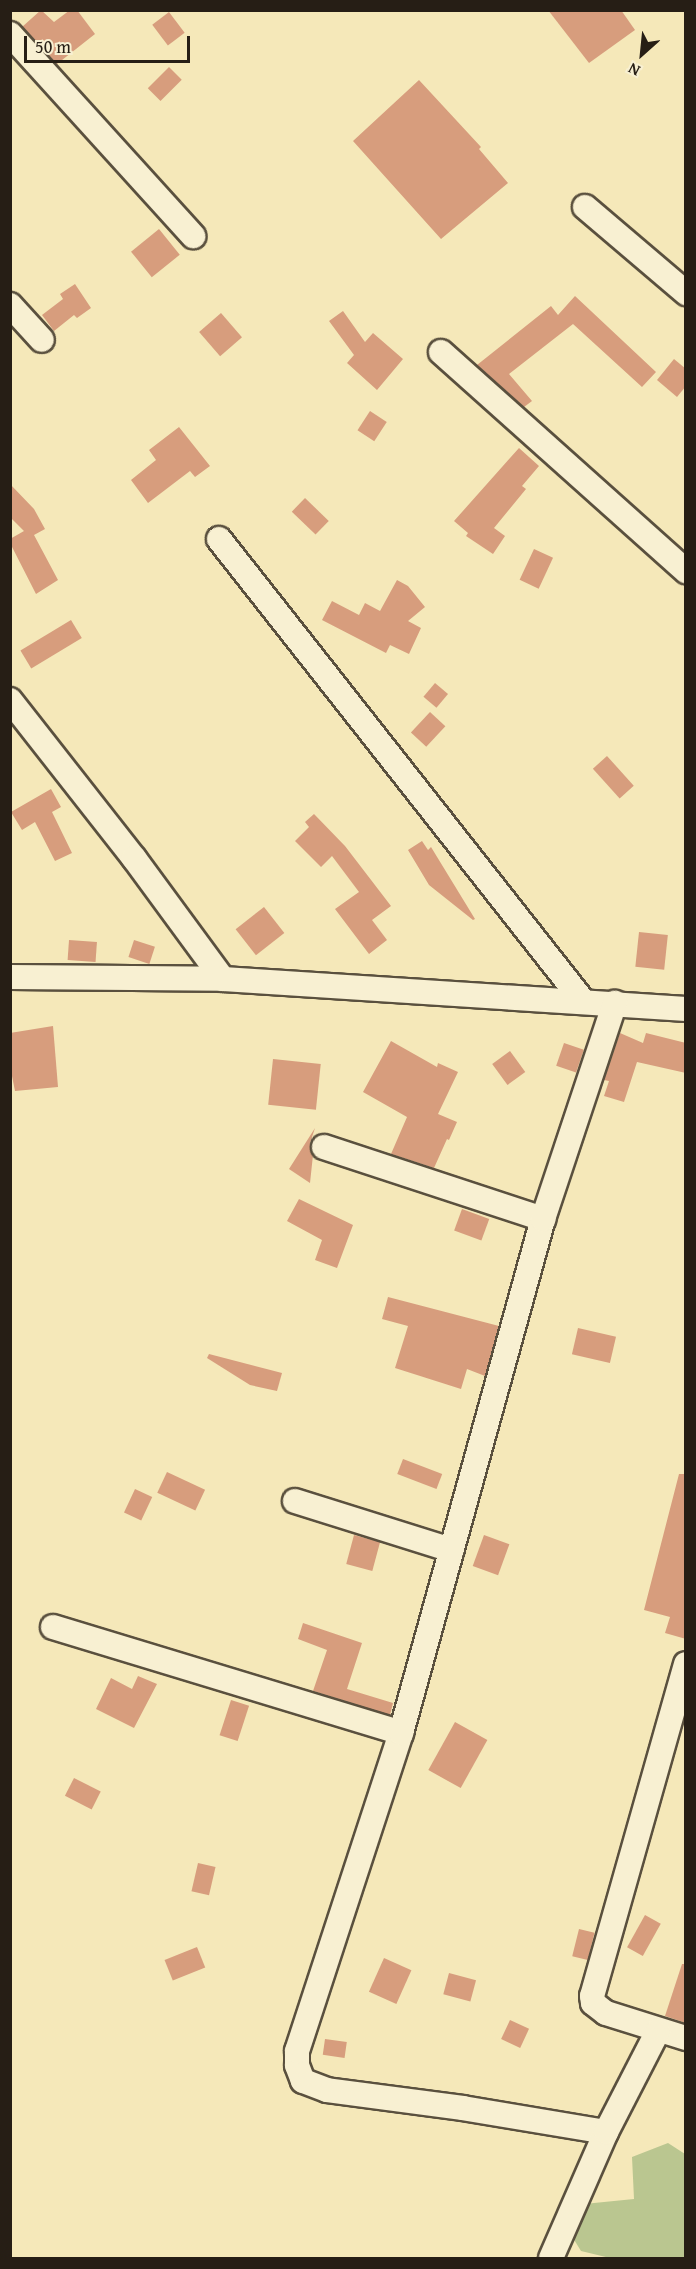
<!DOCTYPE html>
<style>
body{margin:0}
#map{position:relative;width:696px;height:2269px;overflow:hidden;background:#f5e8b9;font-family:"Gentium Book Plus",serif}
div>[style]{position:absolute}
.green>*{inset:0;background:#bac690}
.building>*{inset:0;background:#d79d7d;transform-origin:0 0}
.roads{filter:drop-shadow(2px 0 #5a503e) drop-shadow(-2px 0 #5a503e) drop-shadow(0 2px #5a503e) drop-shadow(0 -2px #5a503e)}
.street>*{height:24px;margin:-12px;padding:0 12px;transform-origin:12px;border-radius:12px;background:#f8f0d2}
span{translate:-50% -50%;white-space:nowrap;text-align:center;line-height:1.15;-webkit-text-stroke:5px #f8f0d2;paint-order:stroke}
.frame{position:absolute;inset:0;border:12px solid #261e15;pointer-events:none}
.north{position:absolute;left:612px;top:24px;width:60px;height:60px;-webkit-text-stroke:4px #f8f0d2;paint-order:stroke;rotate:207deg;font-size:16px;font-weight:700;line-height:24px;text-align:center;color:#261e15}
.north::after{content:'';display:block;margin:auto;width:21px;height:27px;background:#261e15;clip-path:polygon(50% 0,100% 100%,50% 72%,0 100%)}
.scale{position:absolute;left:24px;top:36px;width:166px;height:27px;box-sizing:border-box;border:3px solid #261e15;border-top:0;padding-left:8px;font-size:18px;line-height:21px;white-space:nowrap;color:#261e15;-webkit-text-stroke:4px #f8f0d2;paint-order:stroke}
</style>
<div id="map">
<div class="green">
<i style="clip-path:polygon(668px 2143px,685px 2154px,685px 2258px,610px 2258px,581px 2251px,573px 2238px,584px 2204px,634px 2199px,632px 2157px)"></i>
</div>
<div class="building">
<i style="clip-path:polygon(41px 10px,54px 22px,70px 10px,77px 10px,95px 34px,57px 64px,22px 27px)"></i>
<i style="clip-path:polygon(548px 10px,621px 10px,635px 30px,589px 63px)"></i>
<i style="left:169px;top:12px;width:26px;height:21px;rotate:53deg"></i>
<i style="left:169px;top:67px;width:18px;height:30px;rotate:45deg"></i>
<i style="clip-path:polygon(419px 80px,481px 147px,479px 149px,508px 183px,441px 239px,353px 141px)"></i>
<i style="left:159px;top:229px;width:33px;height:36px;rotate:51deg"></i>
<i style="clip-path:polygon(75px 284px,91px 308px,77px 318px,74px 315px,54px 331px,42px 315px,63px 299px,60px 294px)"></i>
<i style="clip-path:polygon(575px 296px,656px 372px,642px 387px,573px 324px,509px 374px,532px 401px,524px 407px,477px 365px,551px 306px,558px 315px)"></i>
<i style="clip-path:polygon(343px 311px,365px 342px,373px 333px,403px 359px,377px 390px,347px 363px,354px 355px,329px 321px)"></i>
<i style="left:221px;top:313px;width:32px;height:29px;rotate:49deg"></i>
<i style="clip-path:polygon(674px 359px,686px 369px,686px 386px,677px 397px,657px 380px)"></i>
<i style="left:370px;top:411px;width:20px;height:23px;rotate:33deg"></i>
<i style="clip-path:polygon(179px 427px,210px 466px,195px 477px,190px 471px,148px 503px,131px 480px,156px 460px,149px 450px)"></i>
<i style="clip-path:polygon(519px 448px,539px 466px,522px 486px,526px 489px,494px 528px,505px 536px,493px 554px,466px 536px,468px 533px,454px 521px)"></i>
<i style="clip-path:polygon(10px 484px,34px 509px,45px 529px,34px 535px,58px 580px,36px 594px,10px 543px,10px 539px,24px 531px,10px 517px)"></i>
<i style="left:305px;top:498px;width:33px;height:19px;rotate:44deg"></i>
<i style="left:534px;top:549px;width:21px;height:34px;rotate:25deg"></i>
<i style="clip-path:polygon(397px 580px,408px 586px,425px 607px,408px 621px,421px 628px,409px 654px,390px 645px,386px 653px,322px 620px,332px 601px,359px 615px,365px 603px,380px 611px)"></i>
<i style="left:71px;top:620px;width:21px;height:59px;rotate:59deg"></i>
<i style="left:435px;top:683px;width:17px;height:18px;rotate:40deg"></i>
<i style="left:430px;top:712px;width:21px;height:28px;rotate:43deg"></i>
<i style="left:607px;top:756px;width:40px;height:19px;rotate:48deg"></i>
<i style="clip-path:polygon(51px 789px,61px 807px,52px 812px,72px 853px,55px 861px,35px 822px,22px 830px,11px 812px)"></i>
<i style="clip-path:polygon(314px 814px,345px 846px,391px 906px,372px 920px,387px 940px,369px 954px,335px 909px,359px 892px,332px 856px,321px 867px,295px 841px,309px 827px,305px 822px)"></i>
<i style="clip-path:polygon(422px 841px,428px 850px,431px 847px,475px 919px,473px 920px,429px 885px,408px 850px)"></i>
<i style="left:264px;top:907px;width:33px;height:36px;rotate:52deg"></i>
<i style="left:639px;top:932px;width:29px;height:35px;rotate:6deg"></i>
<i style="left:69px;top:940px;width:28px;height:20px;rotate:4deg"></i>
<i style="left:134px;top:940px;width:22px;height:18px;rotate:18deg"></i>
<i style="clip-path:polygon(53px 1026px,58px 1087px,15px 1091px,10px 1066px,10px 1033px)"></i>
<i style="clip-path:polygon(620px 1033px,643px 1043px,646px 1033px,686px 1043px,686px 1073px,637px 1062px,624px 1102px,604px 1096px,609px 1081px,604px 1080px)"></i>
<i style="clip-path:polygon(391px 1041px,437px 1067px,438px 1063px,458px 1072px,438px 1114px,457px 1122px,449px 1140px,447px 1139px,434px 1168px,391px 1154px,407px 1117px,363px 1092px)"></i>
<i style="left:564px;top:1043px;width:21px;height:24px;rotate:19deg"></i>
<i style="left:510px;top:1051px;width:26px;height:22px;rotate:54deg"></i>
<i style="left:273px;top:1059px;width:48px;height:46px;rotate:6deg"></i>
<i style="clip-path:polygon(315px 1128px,310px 1143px,313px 1155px,310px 1183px,289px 1169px)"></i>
<i style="clip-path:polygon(299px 1199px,353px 1225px,337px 1268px,315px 1260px,322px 1240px,287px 1221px)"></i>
<i style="left:462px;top:1209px;width:29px;height:23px;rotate:20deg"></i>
<i style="clip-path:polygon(388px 1297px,499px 1326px,485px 1376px,467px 1369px,461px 1389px,395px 1368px,408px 1326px,382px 1319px)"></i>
<i style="left:578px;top:1328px;width:39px;height:27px;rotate:13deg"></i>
<i style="clip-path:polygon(209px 1354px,282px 1373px,277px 1391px,250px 1385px,207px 1358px)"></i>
<i style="left:403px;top:1459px;width:42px;height:16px;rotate:21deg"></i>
<i style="left:167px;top:1472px;width:42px;height:23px;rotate:25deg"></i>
<i style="clip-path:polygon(679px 1474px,686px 1474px,686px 1639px,665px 1633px,670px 1617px,644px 1610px)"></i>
<i style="left:135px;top:1489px;width:19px;height:26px;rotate:25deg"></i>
<i style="left:354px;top:1535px;width:27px;height:30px;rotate:15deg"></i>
<i style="left:484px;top:1535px;width:27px;height:33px;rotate:20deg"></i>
<i style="clip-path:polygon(303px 1623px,362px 1643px,347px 1689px,393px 1703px,390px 1715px,313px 1691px,327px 1650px,298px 1639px)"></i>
<i style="clip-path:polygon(138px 1676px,157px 1684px,134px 1728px,96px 1709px,111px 1678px,132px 1689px)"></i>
<i style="left:231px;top:1700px;width:19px;height:37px;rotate:18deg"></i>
<i style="left:455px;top:1722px;width:37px;height:55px;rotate:29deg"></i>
<i style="left:74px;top:1778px;width:30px;height:20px;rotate:27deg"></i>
<i style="left:198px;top:1863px;width:18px;height:29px;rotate:13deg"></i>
<i style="left:645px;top:1915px;width:18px;height:37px;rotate:29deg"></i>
<i style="left:579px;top:1929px;width:16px;height:28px;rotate:14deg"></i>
<i style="left:197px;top:1947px;width:22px;height:35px;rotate:68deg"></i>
<i style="left:384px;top:1958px;width:30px;height:37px;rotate:24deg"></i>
<i style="clip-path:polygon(682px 1964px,686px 1964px,686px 2023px,665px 2016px)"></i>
<i style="left:449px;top:1973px;width:28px;height:22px;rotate:15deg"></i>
<i style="left:510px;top:2020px;width:21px;height:21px;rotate:25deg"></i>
<i style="left:325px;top:2039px;width:22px;height:16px;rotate:8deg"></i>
</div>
<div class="roads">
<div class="street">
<i style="left:10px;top:34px;width:273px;rotate:47.8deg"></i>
<i style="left:585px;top:207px;width:133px;rotate:40.4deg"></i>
<i style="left:10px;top:305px;width:47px;rotate:47.6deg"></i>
<i style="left:441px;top:352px;width:329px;rotate:41.8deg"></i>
<i style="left:219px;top:539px;width:588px;rotate:51.77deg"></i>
<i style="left:10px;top:700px;width:201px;rotate:51.9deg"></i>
<i style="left:134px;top:858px;width:150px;rotate:53.7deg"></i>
<i style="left:10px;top:977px;width:213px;rotate:0.5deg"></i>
<i style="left:223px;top:979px;width:464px;rotate:3.7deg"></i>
<i style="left:324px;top:1147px;width:231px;rotate:18.2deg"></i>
<i style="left:295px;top:1501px;width:164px;rotate:17.4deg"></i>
<i style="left:53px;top:1627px;width:364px;rotate:16.9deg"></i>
<i style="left:686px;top:1664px;width:345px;rotate:105.8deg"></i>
<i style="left:592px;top:1996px;width:7px;rotate:82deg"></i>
<i style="left:593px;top:2003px;width:16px;rotate:38deg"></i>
<i style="left:606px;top:2013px;width:84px;rotate:17.4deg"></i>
<i style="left:606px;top:2132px;width:145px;rotate:-170.5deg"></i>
<i style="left:463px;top:2108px;width:137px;rotate:-172.5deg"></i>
<i style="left:327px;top:2090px;width:26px;rotate:-159deg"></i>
<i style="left:303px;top:2081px;width:17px;rotate:-111deg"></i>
<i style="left:297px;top:2065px;width:14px;rotate:-90deg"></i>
<i style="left:297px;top:2051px;width:335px;rotate:-71.9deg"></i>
<i style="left:401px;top:1733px;width:533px;rotate:-74.56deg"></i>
<i style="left:543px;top:1219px;width:228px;rotate:-71.6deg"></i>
<i style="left:551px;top:2258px;width:137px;rotate:-66.4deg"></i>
<i style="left:606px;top:2132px;width:114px;rotate:-62.8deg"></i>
</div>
</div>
<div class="frame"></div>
<div class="north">N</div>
<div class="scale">50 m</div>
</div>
